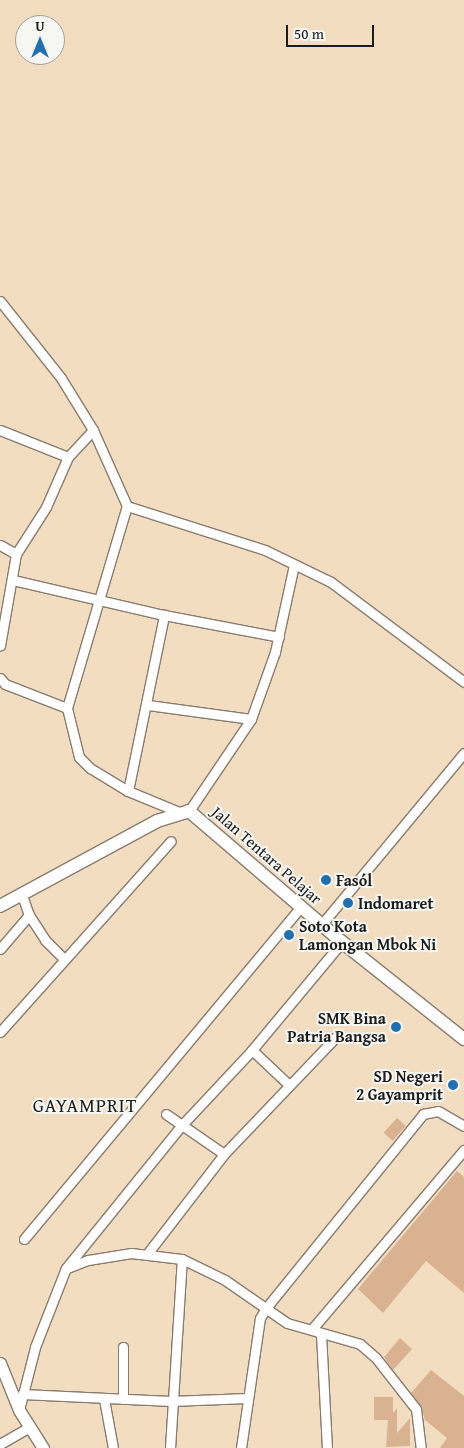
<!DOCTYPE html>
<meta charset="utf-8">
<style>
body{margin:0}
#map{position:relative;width:464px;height:1448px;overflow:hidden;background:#f3ddc0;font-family:"Gentium Book Plus",serif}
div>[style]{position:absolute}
.building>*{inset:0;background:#d9b391;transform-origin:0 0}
.roads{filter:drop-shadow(1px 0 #887c6e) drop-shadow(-1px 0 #887c6e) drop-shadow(0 1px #887c6e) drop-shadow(0 -1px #887c6e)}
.minor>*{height:9px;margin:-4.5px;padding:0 4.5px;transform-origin:4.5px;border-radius:4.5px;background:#fff}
.tertiary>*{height:11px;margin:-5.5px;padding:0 5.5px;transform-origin:5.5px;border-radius:5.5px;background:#fff}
.secondary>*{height:12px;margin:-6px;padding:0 6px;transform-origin:6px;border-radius:6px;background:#fff}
.dots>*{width:14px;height:14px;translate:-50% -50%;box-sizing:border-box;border:2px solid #f6f6f2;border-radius:50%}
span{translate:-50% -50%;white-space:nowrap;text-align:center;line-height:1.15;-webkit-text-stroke:4px #f6f6f2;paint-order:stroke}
.street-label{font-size:16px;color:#1c1c1c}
.poi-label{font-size:16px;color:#1c1c1c;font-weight:700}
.left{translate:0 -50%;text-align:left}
.right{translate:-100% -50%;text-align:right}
.quarter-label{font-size:19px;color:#1c1c1c;letter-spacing:1px}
.north{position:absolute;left:15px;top:15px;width:50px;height:50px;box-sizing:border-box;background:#f6f6f2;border:1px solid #9f9f9c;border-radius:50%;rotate:0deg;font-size:14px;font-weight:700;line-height:20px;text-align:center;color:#1c1c1c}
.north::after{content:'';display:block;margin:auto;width:18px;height:22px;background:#1f6fb2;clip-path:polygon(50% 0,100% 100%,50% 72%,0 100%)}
.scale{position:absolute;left:286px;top:25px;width:88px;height:22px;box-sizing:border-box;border:2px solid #1c1c1c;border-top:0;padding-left:6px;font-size:15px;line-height:18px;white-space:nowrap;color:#1c1c1c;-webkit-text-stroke:4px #f6f6f2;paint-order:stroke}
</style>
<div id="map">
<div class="building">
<i style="left:397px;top:1118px;width:12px;height:20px;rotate:42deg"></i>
<i style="clip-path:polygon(457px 1171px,464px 1177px,464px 1293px,426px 1261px,383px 1313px,358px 1289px)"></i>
<i style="clip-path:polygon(400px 1338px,412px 1349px,393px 1370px,384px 1357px)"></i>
<i style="clip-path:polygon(431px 1370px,464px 1396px,464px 1448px,440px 1448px,447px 1438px,425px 1420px,421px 1406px,411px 1393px)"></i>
<i style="clip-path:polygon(374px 1397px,393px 1397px,393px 1413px,397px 1408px,397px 1433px,410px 1418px,410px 1446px,386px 1447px,388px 1420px,374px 1420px)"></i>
</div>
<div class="roads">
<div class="minor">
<i style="left:0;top:301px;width:98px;rotate:51.6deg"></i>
<i style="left:61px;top:378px;width:61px;rotate:58.4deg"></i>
<i style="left:93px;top:430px;width:83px;rotate:65.9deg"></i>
<i style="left:127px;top:506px;width:145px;rotate:17.7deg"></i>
<i style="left:265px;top:550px;width:73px;rotate:25.9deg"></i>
<i style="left:331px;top:582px;width:166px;rotate:36.9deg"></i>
<i style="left:0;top:430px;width:73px;rotate:21.7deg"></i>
<i style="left:0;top:545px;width:18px;rotate:29deg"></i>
<i style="left:16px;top:554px;width:93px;rotate:99.9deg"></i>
<i style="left:16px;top:554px;width:56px;rotate:-57.4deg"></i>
<i style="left:46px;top:507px;width:55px;rotate:-66.3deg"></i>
<i style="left:68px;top:457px;width:37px;rotate:-47deg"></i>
<i style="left:13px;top:580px;width:155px;rotate:13.1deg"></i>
<i style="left:164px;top:615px;width:117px;rotate:10.8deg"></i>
<i style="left:0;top:678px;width:8px;rotate:50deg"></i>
<i style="left:5px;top:684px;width:66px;rotate:21.2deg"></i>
<i style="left:67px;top:708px;width:50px;rotate:76.2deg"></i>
<i style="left:79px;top:757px;width:16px;rotate:45deg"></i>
<i style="left:90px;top:768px;width:44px;rotate:31.2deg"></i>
<i style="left:128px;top:791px;width:55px;rotate:22.4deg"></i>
<i style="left:148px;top:705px;width:104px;rotate:7.7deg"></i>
<i style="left:67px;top:708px;width:211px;rotate:-73.5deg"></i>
<i style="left:128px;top:791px;width:180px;rotate:-78.4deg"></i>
<i style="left:189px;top:811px;width:111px;rotate:-56deg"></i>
<i style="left:251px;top:719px;width:71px;rotate:-70.3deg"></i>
<i style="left:275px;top:652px;width:89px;rotate:-77.7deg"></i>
<i style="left:22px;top:895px;width:21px;rotate:71deg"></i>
<i style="left:29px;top:915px;width:30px;rotate:57deg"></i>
<i style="left:45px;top:940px;width:25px;rotate:45deg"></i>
<i style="left:322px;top:924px;width:222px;rotate:-50.3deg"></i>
<i style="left:0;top:949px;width:45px;rotate:-49.5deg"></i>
<i style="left:0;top:1032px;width:256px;rotate:-48.2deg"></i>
<i style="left:252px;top:1050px;width:51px;rotate:43.4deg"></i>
<i style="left:166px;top:1114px;width:70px;rotate:34.6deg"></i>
<i style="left:24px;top:1239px;width:433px;rotate:-50.2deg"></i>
<i style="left:147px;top:1254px;width:126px;rotate:-52.4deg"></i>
<i style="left:224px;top:1154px;width:161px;rotate:-46.3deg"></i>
<i style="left:67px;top:1268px;width:22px;rotate:-21deg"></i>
<i style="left:88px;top:1260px;width:44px;rotate:-9.2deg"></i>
<i style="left:131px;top:1253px;width:51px;rotate:6.7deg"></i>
<i style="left:182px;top:1259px;width:48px;rotate:26deg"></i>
<i style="left:225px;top:1280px;width:75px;rotate:34.7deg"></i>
<i style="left:287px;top:1323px;width:76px;rotate:16deg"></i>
<i style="left:360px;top:1344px;width:21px;rotate:41deg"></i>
<i style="left:376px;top:1358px;width:65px;rotate:51.9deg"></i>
<i style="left:416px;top:1409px;width:39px;rotate:83deg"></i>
<i style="left:312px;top:1329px;width:235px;rotate:-49.7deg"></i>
<i style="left:321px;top:1334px;width:114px;rotate:87deg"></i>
<i style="left:123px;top:1347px;width:52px;rotate:90deg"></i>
<i style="left:22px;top:1394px;width:149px;rotate:2.7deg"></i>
<i style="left:171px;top:1401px;width:76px;rotate:-2.3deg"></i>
<i style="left:104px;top:1399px;width:50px;rotate:79.6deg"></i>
<i style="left:19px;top:1410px;width:65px;rotate:-75.7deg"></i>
<i style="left:35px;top:1347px;width:85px;rotate:-68.6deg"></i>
<i style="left:66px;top:1268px;width:183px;rotate:-51deg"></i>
<i style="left:181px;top:1126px;width:104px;rotate:-46.9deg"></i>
<i style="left:252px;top:1050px;width:141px;rotate:-50.2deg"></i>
<i style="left:0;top:1444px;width:34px;rotate:-30deg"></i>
<i style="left:170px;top:1448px;width:189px;rotate:-86.4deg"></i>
<i style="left:241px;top:1448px;width:131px;rotate:-81.7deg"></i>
<i style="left:260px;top:1318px;width:12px;rotate:-59deg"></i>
<i style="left:266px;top:1308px;width:250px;rotate:-51deg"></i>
<i style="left:423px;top:1114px;width:15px;rotate:-11deg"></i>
<i style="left:438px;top:1111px;width:30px;rotate:30deg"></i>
</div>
<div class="tertiary">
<i style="left:0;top:1363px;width:51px;rotate:68deg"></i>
<i style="left:19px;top:1410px;width:45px;rotate:57.7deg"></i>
</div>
<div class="secondary">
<i style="left:0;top:906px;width:179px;rotate:-28.4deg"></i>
<i style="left:157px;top:821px;width:34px;rotate:-17deg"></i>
<i style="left:189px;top:811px;width:201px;rotate:40.6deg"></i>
<i style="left:342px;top:942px;width:156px;rotate:38.5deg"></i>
</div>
</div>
<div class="dots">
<i style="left:326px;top:880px;background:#1f6fb2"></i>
<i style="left:348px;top:903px;background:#1f6fb2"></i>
<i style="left:289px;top:935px;background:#1f6fb2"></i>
<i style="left:396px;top:1027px;background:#1f6fb2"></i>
<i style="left:453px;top:1085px;background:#1f6fb2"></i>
</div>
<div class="street-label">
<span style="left:267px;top:855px;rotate:41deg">Jalan Tentara Pelajar</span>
</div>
<div class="poi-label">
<span class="left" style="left:336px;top:880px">Fasól</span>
<span class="left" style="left:358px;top:903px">Indomaret</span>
<span class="left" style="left:299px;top:935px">Soto Kota<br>Lamongan Mbok Ni</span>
<span class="right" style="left:386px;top:1027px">SMK Bina<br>Patria Bangsa</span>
<span class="right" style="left:443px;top:1085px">SD Negeri<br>2 Gayamprit</span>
</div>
<div class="quarter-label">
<span style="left:85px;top:1106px">GAYAMPRIT</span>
</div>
<div class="north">U</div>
<div class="scale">50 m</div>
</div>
